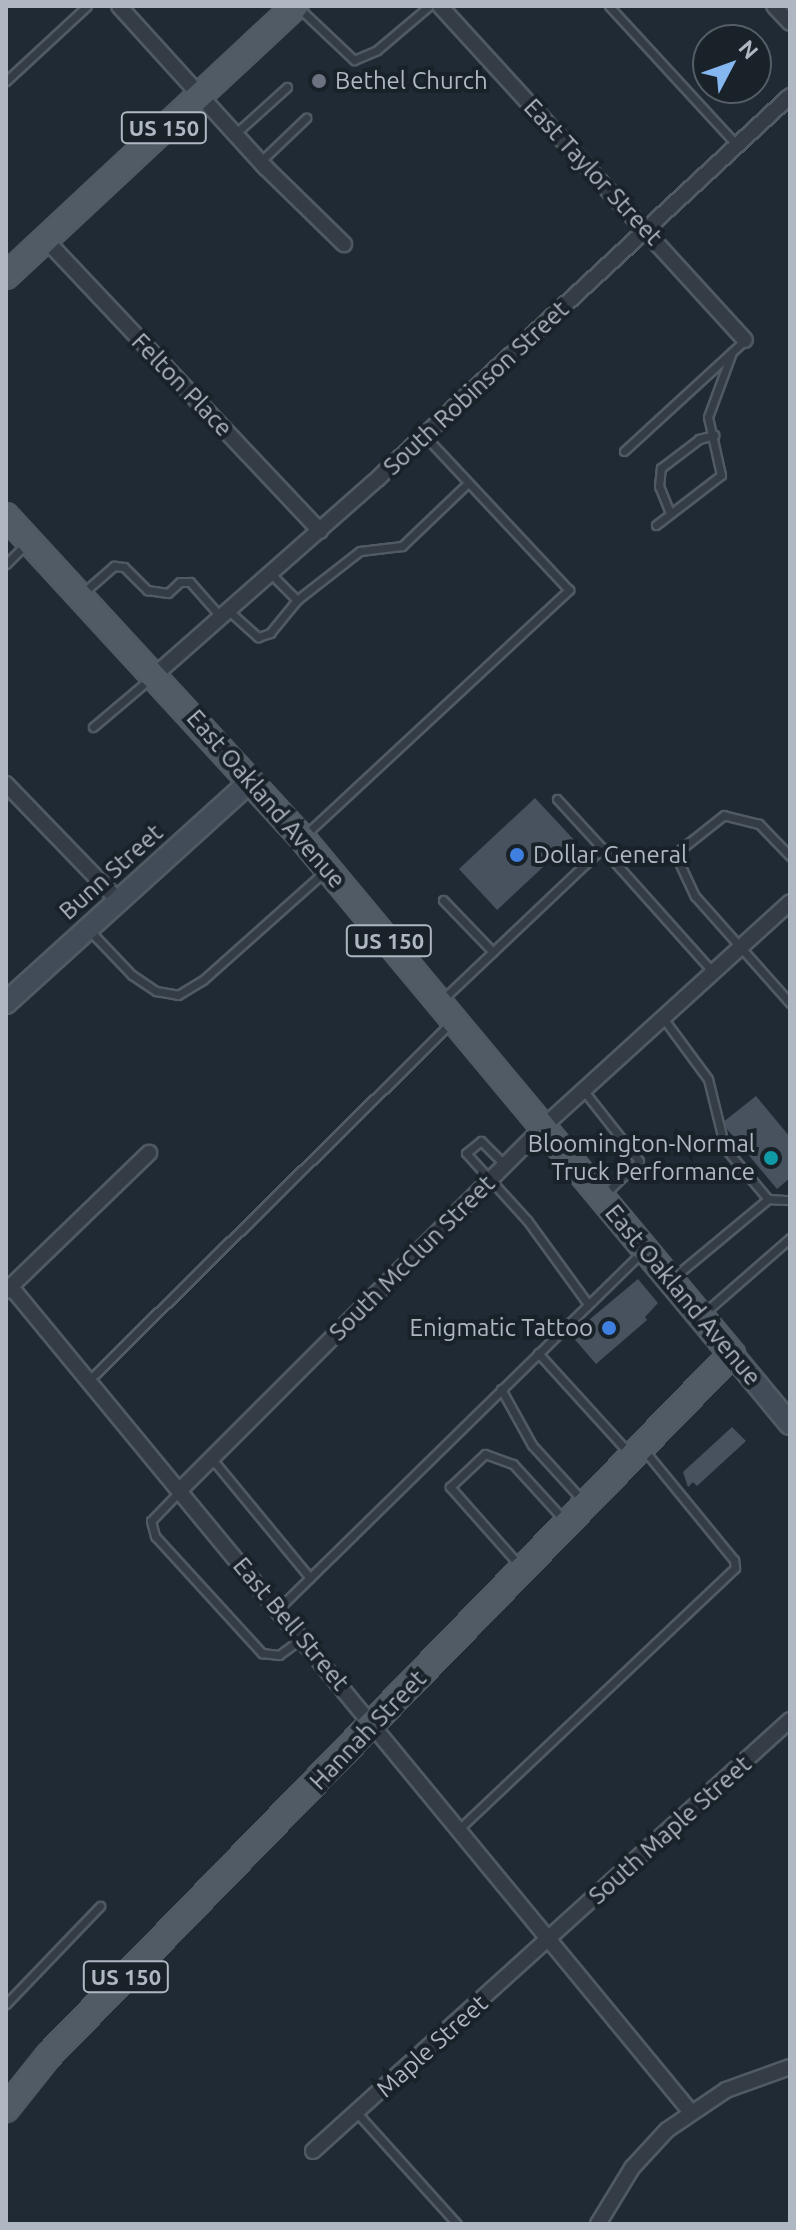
<!DOCTYPE html>
<style>
body{margin:0}
#map{position:relative;width:796px;height:2230px;overflow:hidden;background:#202a34;font-family:Ubuntu,sans-serif}
div>[style]{position:absolute}
.building>*{inset:0;background:#47525e;transform-origin:0 0}
.roads{filter:drop-shadow(2px 0 #515a63) drop-shadow(-2px 0 #515a63) drop-shadow(0 2px #515a63) drop-shadow(0 -2px #515a63)}
.lane>*{height:7px;margin:-3.5px;padding:0 3.5px;transform-origin:3.5px;border-radius:3.5px;background:#343c45}
.street>*{height:14px;margin:-7px;padding:0 7px;transform-origin:7px;border-radius:7px;background:#343c45}
.secondary>*{height:20px;margin:-10px;padding:0 10px;transform-origin:10px;border-radius:10px;background:#424c58}
.primary>*{height:24px;margin:-12px;padding:0 12px;transform-origin:12px;border-radius:12px;background:#515b65}
.dots>*{width:22px;height:22px;translate:-50% -50%;box-sizing:border-box;border:4px solid #192129;border-radius:50%}
span{translate:-50% -50%;white-space:nowrap;text-align:center;line-height:1.15;-webkit-text-stroke:8px #192129;paint-order:stroke}
.shield-label span{padding:2px 6px;background:#192129;border:2px solid;border-radius:6px;-webkit-text-stroke-width:0}
.shield-label{font-size:22px;color:#aeb7c2;font-weight:700}
.poi-label{font-size:24px;color:#aeb7c2}
.left{translate:0 -50%;text-align:left}
.right{translate:-100% -50%;text-align:right}
.street-label{font-size:24px;color:#aeb7c2}
.frame{position:absolute;inset:0;border:8px solid #aeb7c2;pointer-events:none}
.north{position:absolute;left:692px;top:24px;width:80px;height:80px;box-sizing:border-box;background:#192129;border:2px solid #555d66;border-radius:50%;rotate:49deg;font-size:22px;font-weight:700;line-height:32px;text-align:center;color:#aeb7c2}
.north::after{content:'';display:block;margin:auto;width:28px;height:36px;background:#84b6f0;clip-path:polygon(50% 0,100% 100%,50% 72%,0 100%)}
</style>
<div id="map">
<div class="building">
<i style="left:535px;top:798px;width:56px;height:104px;rotate:47deg"></i>
<i style="clip-path:polygon(756px 1096px,790px 1137px,790px 1178px,777px 1189px,722px 1123px)"></i>
<i style="clip-path:polygon(638px 1279px,658px 1303px,645px 1317px,647px 1320px,596px 1364px,571px 1335px)"></i>
<i style="clip-path:polygon(732px 1427px,746px 1441px,697px 1486px,693px 1482px,688px 1487px,683px 1472px)"></i>
</div>
<div class="roads">
<div class="lane">
<i style="left:609px;top:6px;width:189px;rotate:47.4deg"></i>
<i style="left:299px;top:8px;width:76px;rotate:43.4deg"></i>
<i style="left:354px;top:60px;width:25px;rotate:-23deg"></i>
<i style="left:377px;top:50px;width:68px;rotate:-40.2deg"></i>
<i style="left:6px;top:81px;width:110px;rotate:-42.8deg"></i>
<i style="left:235px;top:134px;width:70px;rotate:-42.1deg"></i>
<i style="left:260px;top:162px;width:64px;rotate:-43.7deg"></i>
<i style="left:624px;top:451px;width:164px;rotate:-42.5deg"></i>
<i style="left:670px;top:513px;width:29px;rotate:-112deg"></i>
<i style="left:659px;top:486px;width:18px;rotate:-84deg"></i>
<i style="left:661px;top:468px;width:48px;rotate:-37.3deg"></i>
<i style="left:699px;top:439px;width:16px;rotate:-15deg"></i>
<i style="left:656px;top:525px;width:82px;rotate:-37.6deg"></i>
<i style="left:721px;top:475px;width:59px;rotate:-102.6deg"></i>
<i style="left:708px;top:417px;width:69px;rotate:-69.7deg"></i>
<i style="left:6px;top:564px;width:30px;rotate:-45deg"></i>
<i style="left:271px;top:574px;width:37px;rotate:45deg"></i>
<i style="left:297px;top:600px;width:80px;rotate:-37.9deg"></i>
<i style="left:360px;top:551px;width:42px;rotate:-6.8deg"></i>
<i style="left:402px;top:546px;width:91px;rotate:-43.7deg"></i>
<i style="left:84px;top:592px;width:40px;rotate:-41deg"></i>
<i style="left:114px;top:566px;width:10px;rotate:6deg"></i>
<i style="left:124px;top:567px;width:33px;rotate:45deg"></i>
<i style="left:147px;top:590px;width:21px;rotate:8deg"></i>
<i style="left:168px;top:593px;width:16px;rotate:-43deg"></i>
<i style="left:180px;top:582px;width:10px"></i>
<i style="left:190px;top:582px;width:47px;rotate:48.5deg"></i>
<i style="left:230px;top:612px;width:38px;rotate:42deg"></i>
<i style="left:258px;top:637px;width:13px;rotate:-18deg"></i>
<i style="left:270px;top:633px;width:43px;rotate:-50.7deg"></i>
<i style="left:93px;top:727px;width:76px;rotate:-40.2deg"></i>
<i style="left:557px;top:799px;width:67px;rotate:47.4deg"></i>
<i style="left:304px;top:836px;width:362px;rotate:-42.9deg"></i>
<i style="left:569px;top:590px;width:212px;rotate:-133.1deg"></i>
<i style="left:790px;top:856px;width:45px;rotate:-134.1deg"></i>
<i style="left:759px;top:824px;width:36px;rotate:-166deg"></i>
<i style="left:724px;top:815px;width:56px;rotate:141.5deg"></i>
<i style="left:680px;top:850px;width:10px;rotate:101deg"></i>
<i style="left:678px;top:860px;width:40px;rotate:65deg"></i>
<i style="left:695px;top:896px;width:143px;rotate:48.4deg"></i>
<i style="left:443px;top:900px;width:72px;rotate:46.1deg"></i>
<i style="left:89px;top:930px;width:62px;rotate:46.3deg"></i>
<i style="left:132px;top:975px;width:29px;rotate:34deg"></i>
<i style="left:156px;top:991px;width:22px;rotate:10deg"></i>
<i style="left:178px;top:995px;width:29px;rotate:-31deg"></i>
<i style="left:203px;top:980px;width:161px;rotate:-41.7deg"></i>
<i style="left:442px;top:1000px;width:221px;rotate:-43.5deg"></i>
<i style="left:602px;top:848px;width:166px;rotate:48.2deg"></i>
<i style="left:663px;top:1018px;width:76px;rotate:53.6deg"></i>
<i style="left:708px;top:1079px;width:71px;rotate:76.2deg"></i>
<i style="left:725px;top:1148px;width:67px;rotate:49.9deg"></i>
<i style="left:583px;top:1090px;width:90px;rotate:51.7deg"></i>
<i style="left:639px;top:1161px;width:47px;rotate:135.9deg"></i>
<i style="left:505px;top:1165px;width:34px;rotate:-135deg"></i>
<i style="left:481px;top:1141px;width:19px;rotate:141deg"></i>
<i style="left:466px;top:1153px;width:91px;rotate:47.7deg"></i>
<i style="left:527px;top:1220px;width:104px;rotate:54deg"></i>
<i style="left:673px;top:1278px;width:124px;rotate:-39.7deg"></i>
<i style="left:768px;top:1199px;width:22px;rotate:3deg"></i>
<i style="left:703px;top:1314px;width:116px;rotate:-41.1deg"></i>
<i style="left:538px;top:1353px;width:135px;rotate:47.7deg"></i>
<i style="left:89px;top:1380px;width:507px;rotate:-44.6deg"></i>
<i style="left:501px;top:1389px;width:64px;rotate:61deg"></i>
<i style="left:532px;top:1445px;width:76px;rotate:47.7deg"></i>
<i style="left:212px;top:1459px;width:154px;rotate:50.5deg"></i>
<i style="left:179px;top:1492px;width:40px;rotate:134deg"></i>
<i style="left:151px;top:1521px;width:16px;rotate:75deg"></i>
<i style="left:155px;top:1536px;width:159px;rotate:47.6deg"></i>
<i style="left:262px;top:1653px;width:17px;rotate:7deg"></i>
<i style="left:279px;top:1655px;width:29px;rotate:-36deg"></i>
<i style="left:520px;top:1566px;width:106px;rotate:-131.5deg"></i>
<i style="left:450px;top:1487px;width:48px;rotate:-43.3deg"></i>
<i style="left:485px;top:1454px;width:30px;rotate:20deg"></i>
<i style="left:513px;top:1464px;width:76px;rotate:47.7deg"></i>
<i style="left:278px;top:1609px;width:510px;rotate:-44.44deg"></i>
<i style="left:459px;top:1829px;width:380px;rotate:-43.4deg"></i>
<i style="left:735px;top:1568px;width:8px;rotate:-97deg"></i>
<i style="left:734px;top:1560px;width:142px;rotate:-129.3deg"></i>
<i style="left:6px;top:2004px;width:136px;rotate:-46.2deg"></i>
<i style="left:358px;top:2114px;width:148px;rotate:48deg"></i>
</div>
<div class="street">
<i style="left:119px;top:6px;width:219px;rotate:47.8deg"></i>
<i style="left:266px;top:168px;width:109px;rotate:44.3deg"></i>
<i style="left:440px;top:6px;width:452px;rotate:47.6deg"></i>
<i style="left:774px;top:6px;width:23px;rotate:47deg"></i>
<i style="left:45px;top:239px;width:401px;rotate:46.7deg"></i>
<i style="left:156px;top:674px;width:292px;rotate:-41.4deg"></i>
<i style="left:375px;top:481px;width:566px;rotate:-42.85deg"></i>
<i style="left:6px;top:784px;width:161px;rotate:46deg"></i>
<i style="left:11px;top:1287px;width:1068px;rotate:50.51deg"></i>
<i style="left:6px;top:1291px;width:199px;rotate:-44deg"></i>
<i style="left:180px;top:1490px;width:513px;rotate:-45deg"></i>
<i style="left:543px;top:1127px;width:334px;rotate:-42.3deg"></i>
<i style="left:313px;top:2151px;width:643px;rotate:-42.1deg"></i>
<i style="left:598px;top:2224px;width:66px;rotate:-58.7deg"></i>
<i style="left:632px;top:2168px;width:52px;rotate:-47.4deg"></i>
<i style="left:667px;top:2130px;width:71px;rotate:-34.1deg"></i>
<i style="left:726px;top:2090px;width:68px;rotate:-19.8deg"></i>
</div>
<div class="secondary">
<i style="left:6px;top:1003px;width:332px;rotate:-42.2deg"></i>
<i style="left:732px;top:1354px;width:91px;rotate:50.4deg"></i>
</div>
<div class="primary">
<i style="left:6px;top:276px;width:396px;rotate:-43deg"></i>
<i style="left:6px;top:516px;width:437px;rotate:47.4deg"></i>
<i style="left:302px;top:838px;width:672px;rotate:50.19deg"></i>
<i style="left:732px;top:1354px;width:979px;rotate:134.25deg"></i>
<i style="left:49px;top:2055px;width:69px;rotate:128.5deg"></i>
</div>
</div>
<div class="dots">
<i style="left:319px;top:81px;background:#6b7280"></i>
<i style="left:517px;top:855px;background:#3f7fe0"></i>
<i style="left:771px;top:1158px;background:#0f9aa8"></i>
<i style="left:609px;top:1328px;background:#3f7fe0"></i>
</div>
<div class="shield-label">
<span style="left:164px;top:128px">US 150</span>
<span style="left:389px;top:941px">US 150</span>
<span style="left:126px;top:1977px">US 150</span>
</div>
<div class="poi-label">
<span class="left" style="left:335px;top:81px">Bethel Church</span>
<span class="left" style="left:533px;top:855px">Dollar General</span>
<span class="right" style="left:755px;top:1158px">Bloomington-Normal<br>Truck Performance</span>
<span class="right" style="left:593px;top:1328px">Enigmatic Tattoo</span>
</div>
<div class="street-label">
<span style="left:593px;top:172px;rotate:47deg">East Taylor Street</span>
<span style="left:182px;top:385px;rotate:46deg">Felton Place</span>
<span style="left:476px;top:388px;rotate:-43deg">South Robinson Street</span>
<span style="left:266px;top:799px;rotate:49deg">East Oakland Avenue</span>
<span style="left:111px;top:872px;rotate:-42deg">Bunn Street</span>
<span style="left:412px;top:1258px;rotate:-45deg">South McClun Street</span>
<span style="left:683px;top:1295px;rotate:50deg">East Oakland Avenue</span>
<span style="left:291px;top:1624px;rotate:50deg">East Bell Street</span>
<span style="left:368px;top:1730px;rotate:-46deg">Hannah Street</span>
<span style="left:670px;top:1830px;rotate:-42deg">South Maple Street</span>
<span style="left:432px;top:2046px;rotate:-42deg">Maple Street</span>
</div>
<div class="frame"></div>
<div class="north">N</div>
</div>
